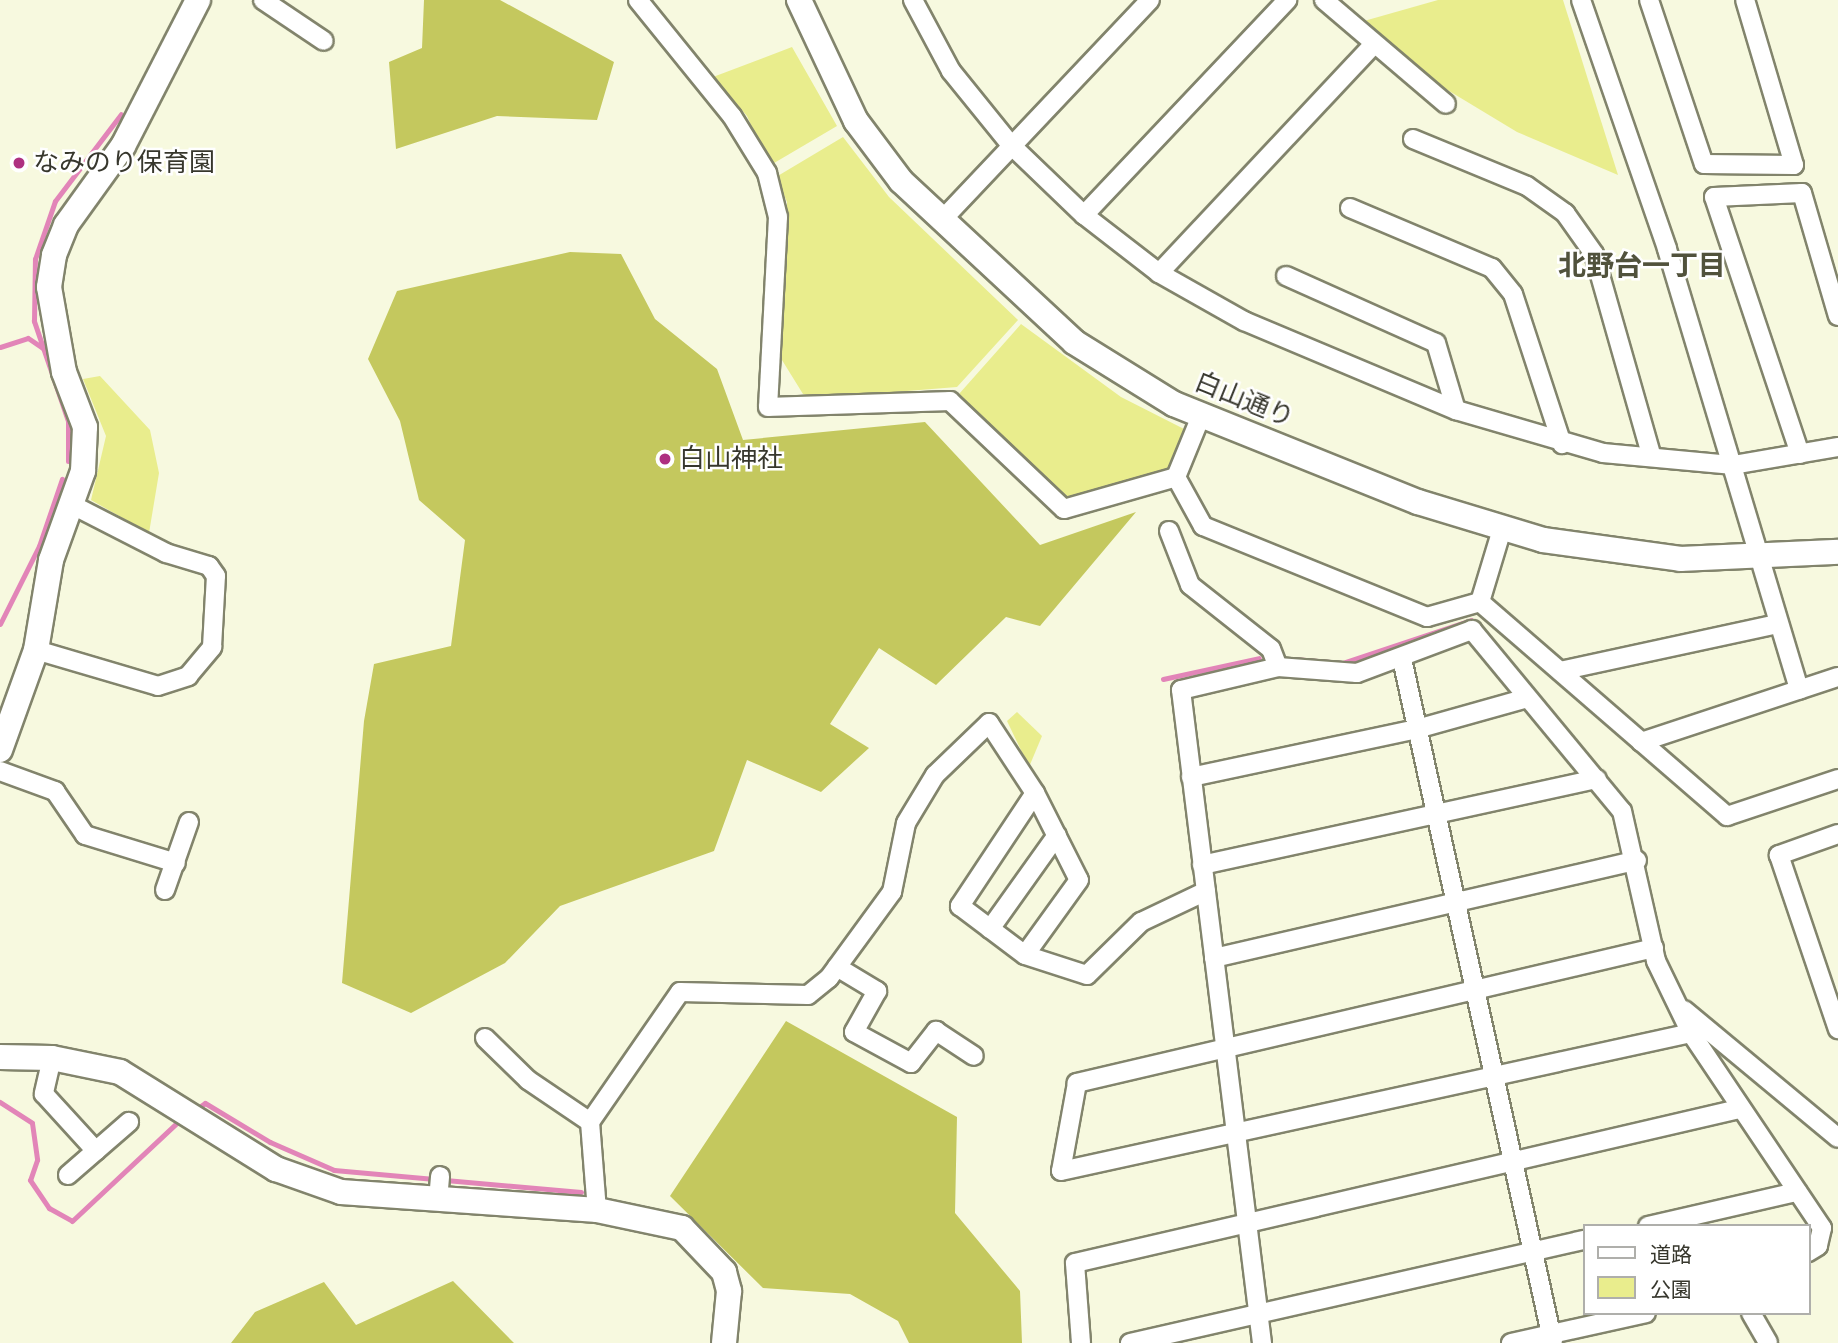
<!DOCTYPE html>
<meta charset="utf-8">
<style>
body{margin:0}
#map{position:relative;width:1838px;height:1343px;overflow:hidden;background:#f7f9df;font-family:Figtree,"Noto Sans JP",sans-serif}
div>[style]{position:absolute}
.green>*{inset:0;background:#e9ed8d}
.forest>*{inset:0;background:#c4c85e}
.stream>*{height:5px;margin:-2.5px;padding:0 2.5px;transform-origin:2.5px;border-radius:2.5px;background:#e285b8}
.roads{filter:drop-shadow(2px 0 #82846c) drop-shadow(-2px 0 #82846c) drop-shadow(0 2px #82846c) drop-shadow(0 -2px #82846c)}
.street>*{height:18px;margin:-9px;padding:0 9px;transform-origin:9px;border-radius:9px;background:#fff}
.secondary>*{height:24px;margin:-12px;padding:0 12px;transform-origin:12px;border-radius:12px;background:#fff}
.dots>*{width:19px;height:19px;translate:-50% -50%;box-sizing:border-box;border:4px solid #fff;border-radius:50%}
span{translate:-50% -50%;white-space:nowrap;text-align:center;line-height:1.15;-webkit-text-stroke:5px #fff;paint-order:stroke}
.poi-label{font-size:26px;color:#37372d}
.left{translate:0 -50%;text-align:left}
.street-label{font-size:26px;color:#37372d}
.neighbourhood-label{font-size:28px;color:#51523c;font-weight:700}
.legend{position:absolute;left:1583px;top:1224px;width:228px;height:91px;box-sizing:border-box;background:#fff;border:2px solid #afafab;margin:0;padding:9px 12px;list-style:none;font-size:21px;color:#37372d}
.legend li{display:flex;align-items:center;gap:14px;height:35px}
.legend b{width:35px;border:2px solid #afafab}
</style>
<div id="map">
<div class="green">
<i style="clip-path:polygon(1438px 0,1563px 0,1618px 175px,1517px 132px,1421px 74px,1364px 21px)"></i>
<i style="clip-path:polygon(792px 47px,837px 126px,769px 166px,747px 116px,713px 77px)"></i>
<i style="clip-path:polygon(843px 137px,889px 197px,1018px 320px,957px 387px,819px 398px,803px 394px,777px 352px,787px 202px,776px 177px)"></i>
<i style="clip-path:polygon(1021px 324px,1121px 397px,1186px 430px,1173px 472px,1066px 500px,959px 394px)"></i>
<i style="clip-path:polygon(100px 376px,150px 430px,159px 473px,149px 533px,91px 500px,106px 436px,83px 379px)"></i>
<i style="clip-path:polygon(1017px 712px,1042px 736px,1029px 767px,1007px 721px)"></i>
</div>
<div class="forest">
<i style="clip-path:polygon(424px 0,500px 0,614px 62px,597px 120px,497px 116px,396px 149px,389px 62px,422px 48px)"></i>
<i style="clip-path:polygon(570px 252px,621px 254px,655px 319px,717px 369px,743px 440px,925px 422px,1040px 545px,1136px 512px,1040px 626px,1006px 617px,936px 685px,879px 648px,830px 724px,869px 748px,821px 792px,747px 760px,714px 851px,560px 906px,505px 963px,411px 1013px,342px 983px,364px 721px,374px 664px,451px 646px,465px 540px,419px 500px,400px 421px,368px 359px,397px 291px)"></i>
<i style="clip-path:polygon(786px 1021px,957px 1117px,955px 1213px,1020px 1291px,1022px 1343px,909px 1343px,898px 1321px,850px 1294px,763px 1288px,670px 1196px)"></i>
<i style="clip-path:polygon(453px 1281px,514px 1343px,231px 1343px,255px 1312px,324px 1282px,356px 1325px)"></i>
</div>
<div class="stream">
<i style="left:0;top:347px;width:29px;rotate:-18deg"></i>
<i style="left:28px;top:338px;width:18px;rotate:34deg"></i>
<i style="left:68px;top:461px;width:40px;rotate:-90deg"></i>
<i style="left:68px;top:421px;width:106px;rotate:-108.8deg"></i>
<i style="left:34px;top:321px;width:62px;rotate:-89.1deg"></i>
<i style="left:35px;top:259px;width:61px;rotate:-71deg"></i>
<i style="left:55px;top:201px;width:109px;rotate:-52.8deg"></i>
<i style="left:0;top:624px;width:87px;rotate:-63.4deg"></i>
<i style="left:39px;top:546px;width:71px;rotate:-71.1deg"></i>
<i style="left:1294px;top:659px;width:48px;rotate:4.8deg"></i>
<i style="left:1342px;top:663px;width:136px;rotate:-18.4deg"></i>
<i style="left:1163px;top:679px;width:98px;rotate:-12.3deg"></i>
<i style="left:0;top:1102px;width:38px;rotate:33deg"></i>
<i style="left:32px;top:1123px;width:37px;rotate:82deg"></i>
<i style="left:37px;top:1160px;width:21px;rotate:109deg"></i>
<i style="left:30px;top:1180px;width:34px;rotate:56deg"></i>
<i style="left:49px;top:1208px;width:26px;rotate:29deg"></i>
<i style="left:72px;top:1221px;width:149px;rotate:-43.1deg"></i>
<i style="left:195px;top:1110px;width:12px;rotate:-35deg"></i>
<i style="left:205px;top:1103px;width:76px;rotate:31deg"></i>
<i style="left:270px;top:1142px;width:70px;rotate:23.6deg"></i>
<i style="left:334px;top:1170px;width:248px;rotate:5.1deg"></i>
</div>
<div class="roads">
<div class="street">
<i style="left:263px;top:0;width:73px;rotate:33.9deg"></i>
<i style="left:638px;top:0;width:149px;rotate:51deg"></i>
<i style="left:732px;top:116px;width:67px;rotate:58.4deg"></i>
<i style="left:767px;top:173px;width:45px;rotate:76deg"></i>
<i style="left:778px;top:217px;width:190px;rotate:93deg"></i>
<i style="left:768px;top:407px;width:182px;rotate:-1.9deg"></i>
<i style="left:950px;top:401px;width:157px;rotate:43.5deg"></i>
<i style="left:1064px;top:509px;width:116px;rotate:-15.9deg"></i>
<i style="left:913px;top:0;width:81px;rotate:61.8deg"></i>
<i style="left:951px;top:71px;width:95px;rotate:51deg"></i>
<i style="left:1011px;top:145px;width:101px;rotate:43.8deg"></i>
<i style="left:1084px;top:215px;width:95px;rotate:37.7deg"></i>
<i style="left:1159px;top:273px;width:98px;rotate:29.5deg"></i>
<i style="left:1244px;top:321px;width:230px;rotate:22.8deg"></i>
<i style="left:1456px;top:410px;width:153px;rotate:16.3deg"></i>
<i style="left:1603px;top:453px;width:131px;rotate:5.3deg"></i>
<i style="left:1733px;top:465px;width:107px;rotate:-9.7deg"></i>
<i style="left:1324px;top:0;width:160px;rotate:40.4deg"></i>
<i style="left:1581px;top:0;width:263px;rotate:70.9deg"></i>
<i style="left:1667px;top:249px;width:460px;rotate:73.3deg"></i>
<i style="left:1649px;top:0;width:173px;rotate:71.5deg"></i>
<i style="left:1704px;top:164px;width:90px;rotate:0.6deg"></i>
<i style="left:1794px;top:165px;width:172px;rotate:-106.5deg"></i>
<i style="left:1413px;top:139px;width:123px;rotate:22.4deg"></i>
<i style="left:1527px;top:186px;width:47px;rotate:35.4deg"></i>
<i style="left:1565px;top:213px;width:50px;rotate:54.7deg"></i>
<i style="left:1594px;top:254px;width:211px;rotate:74.1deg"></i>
<i style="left:1350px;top:208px;width:154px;rotate:22.9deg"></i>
<i style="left:1492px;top:268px;width:33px;rotate:51deg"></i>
<i style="left:1513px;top:294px;width:158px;rotate:71.9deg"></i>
<i style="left:1084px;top:215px;width:296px;rotate:-46.6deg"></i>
<i style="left:941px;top:221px;width:304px;rotate:-46.6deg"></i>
<i style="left:1159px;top:273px;width:313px;rotate:-46.8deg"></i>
<i style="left:1286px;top:276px;width:164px;rotate:24.1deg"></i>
<i style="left:1436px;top:343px;width:70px;rotate:73.4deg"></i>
<i style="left:1800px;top:454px;width:271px;rotate:-108.5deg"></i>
<i style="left:1714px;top:197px;width:88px;rotate:-2.6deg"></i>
<i style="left:1802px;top:193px;width:128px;rotate:73.7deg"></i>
<i style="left:1176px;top:477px;width:56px;rotate:61.1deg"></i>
<i style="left:1203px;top:526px;width:242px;rotate:22.1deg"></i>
<i style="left:1427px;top:617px;width:55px;rotate:-15.8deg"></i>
<i style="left:1480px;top:602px;width:327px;rotate:40.9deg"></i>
<i style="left:1727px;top:816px;width:117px;rotate:-18.4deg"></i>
<i style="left:1176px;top:477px;width:66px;rotate:-67.7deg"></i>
<i style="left:1169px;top:531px;width:58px;rotate:68.7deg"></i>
<i style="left:1190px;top:585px;width:103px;rotate:38.3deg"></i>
<i style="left:1271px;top:649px;width:19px;rotate:69deg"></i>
<i style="left:1480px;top:602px;width:76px;rotate:-73.2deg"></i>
<i style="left:36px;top:650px;width:127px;rotate:16.4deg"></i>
<i style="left:158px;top:686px;width:32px;rotate:-18deg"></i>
<i style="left:188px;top:676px;width:38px;rotate:-50deg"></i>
<i style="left:212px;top:647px;width:71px;rotate:-86.8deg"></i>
<i style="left:216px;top:576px;width:12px;rotate:-125deg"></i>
<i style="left:209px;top:566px;width:45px;rotate:-163.2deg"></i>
<i style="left:166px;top:553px;width:106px;rotate:-152.9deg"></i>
<i style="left:1402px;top:659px;width:700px;rotate:77.55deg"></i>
<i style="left:1560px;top:671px;width:223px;rotate:-12.2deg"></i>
<i style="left:1641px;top:742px;width:207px;rotate:-18.3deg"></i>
<i style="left:0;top:771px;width:59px;rotate:20deg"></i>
<i style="left:55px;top:791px;width:53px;rotate:55.7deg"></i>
<i style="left:85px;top:835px;width:95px;rotate:17.1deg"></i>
<i style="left:1191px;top:777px;width:231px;rotate:-12deg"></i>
<i style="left:1417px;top:729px;width:114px;rotate:-15.7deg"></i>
<i style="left:1035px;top:793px;width:136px;rotate:123.6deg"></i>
<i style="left:960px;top:906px;width:81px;rotate:37deg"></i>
<i style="left:1025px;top:955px;width:65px;rotate:17.9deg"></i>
<i style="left:1087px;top:975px;width:76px;rotate:-44.5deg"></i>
<i style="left:1141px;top:922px;width:72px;rotate:-25.5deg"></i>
<i style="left:1838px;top:834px;width:63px;rotate:160.4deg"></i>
<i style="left:1779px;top:855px;width:184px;rotate:71.3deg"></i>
<i style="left:1202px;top:865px;width:404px;rotate:-12.3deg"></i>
<i style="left:165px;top:890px;width:72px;rotate:-70.6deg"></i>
<i style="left:990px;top:929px;width:115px;rotate:-54.5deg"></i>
<i style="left:1654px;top:948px;width:593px;rotate:166.83deg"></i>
<i style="left:1077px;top:1083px;width:89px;rotate:100.3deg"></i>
<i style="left:1061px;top:1171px;width:645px;rotate:-12.36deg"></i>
<i style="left:1214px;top:958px;width:434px;rotate:-13deg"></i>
<i style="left:837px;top:967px;width:47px;rotate:31deg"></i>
<i style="left:877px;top:991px;width:47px;rotate:119.3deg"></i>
<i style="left:854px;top:1032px;width:65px;rotate:28.5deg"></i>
<i style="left:911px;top:1063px;width:41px;rotate:-52deg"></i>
<i style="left:936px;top:1031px;width:45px;rotate:33.3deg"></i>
<i style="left:1684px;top:1010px;width:200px;rotate:39.7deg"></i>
<i style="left:485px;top:1038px;width:60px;rotate:44.3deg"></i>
<i style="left:528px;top:1080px;width:75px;rotate:34.1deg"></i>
<i style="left:590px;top:1122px;width:158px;rotate:-55.3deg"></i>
<i style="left:680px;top:992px;width:128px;rotate:1.3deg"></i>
<i style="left:808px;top:995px;width:27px;rotate:-39deg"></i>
<i style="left:829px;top:978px;width:107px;rotate:-53.8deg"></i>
<i style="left:892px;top:892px;width:70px;rotate:-78.5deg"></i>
<i style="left:906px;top:823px;width:56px;rotate:-58.9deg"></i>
<i style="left:935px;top:775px;width:75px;rotate:-43.9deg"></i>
<i style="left:989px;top:723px;width:84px;rotate:56.7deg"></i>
<i style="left:1035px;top:793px;width:97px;rotate:63.2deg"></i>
<i style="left:1079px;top:880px;width:92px;rotate:125.8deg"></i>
<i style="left:52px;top:1058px;width:37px;rotate:103deg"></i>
<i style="left:44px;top:1094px;width:77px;rotate:47.6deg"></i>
<i style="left:590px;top:1122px;width:88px;rotate:85.5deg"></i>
<i style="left:68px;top:1175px;width:81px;rotate:-41deg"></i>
<i style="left:438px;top:1200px;width:24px;rotate:-85deg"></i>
<i style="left:1648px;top:1226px;width:153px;rotate:-12.9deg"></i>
<i style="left:1751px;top:1313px;width:34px;rotate:60deg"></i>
<i style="left:1081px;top:1343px;width:80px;rotate:-94.3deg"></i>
<i style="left:1075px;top:1263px;width:682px;rotate:-13.06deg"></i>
<i style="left:1130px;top:1343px;width:466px;rotate:-12.8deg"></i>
<i style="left:1262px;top:1343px;width:658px;rotate:-97.07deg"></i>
<i style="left:1181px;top:690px;width:100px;rotate:-13.3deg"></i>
<i style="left:1278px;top:667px;width:79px;rotate:4.3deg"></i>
<i style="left:1357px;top:673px;width:123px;rotate:-20.5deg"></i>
<i style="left:1472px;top:630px;width:235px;rotate:50.4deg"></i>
<i style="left:1622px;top:811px;width:154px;rotate:77.2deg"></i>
<i style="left:1656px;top:961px;width:80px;rotate:64.1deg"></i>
<i style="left:1691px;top:1033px;width:235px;rotate:56.1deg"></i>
<i style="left:1822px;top:1228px;width:18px;rotate:103deg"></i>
<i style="left:1818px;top:1246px;width:12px;rotate:149deg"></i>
<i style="left:1511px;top:1343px;width:138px;rotate:-12.5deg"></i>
</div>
<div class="secondary">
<i style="left:799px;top:0;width:134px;rotate:64.8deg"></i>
<i style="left:856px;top:121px;width:75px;rotate:53.1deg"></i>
<i style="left:901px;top:181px;width:236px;rotate:42.9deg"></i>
<i style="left:1074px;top:342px;width:118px;rotate:31.8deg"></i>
<i style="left:1174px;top:404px;width:263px;rotate:21.9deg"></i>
<i style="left:1418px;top:502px;width:131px;rotate:16.9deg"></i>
<i style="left:1543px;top:540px;width:139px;rotate:7.8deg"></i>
<i style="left:1681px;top:559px;width:157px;rotate:-2.6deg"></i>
<i style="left:0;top:750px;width:106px;rotate:-70.2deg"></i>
<i style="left:36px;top:650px;width:91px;rotate:-80.5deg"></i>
<i style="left:51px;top:560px;width:95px;rotate:-70.2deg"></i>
<i style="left:83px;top:471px;width:44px;rotate:-87.4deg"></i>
<i style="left:85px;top:427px;width:59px;rotate:-110.9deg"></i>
<i style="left:64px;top:372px;width:86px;rotate:-100deg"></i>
<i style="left:49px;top:287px;width:32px;rotate:-81deg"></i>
<i style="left:54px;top:255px;width:32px;rotate:-68deg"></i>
<i style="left:66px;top:225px;width:97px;rotate:-54.2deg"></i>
<i style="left:123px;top:146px;width:164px;rotate:-62.8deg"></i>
<i style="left:0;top:1057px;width:52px;rotate:1.1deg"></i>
<i style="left:52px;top:1058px;width:69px;rotate:11.6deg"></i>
<i style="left:120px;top:1072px;width:184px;rotate:31.9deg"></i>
<i style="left:276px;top:1169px;width:69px;rotate:19.5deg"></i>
<i style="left:341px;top:1192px;width:257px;rotate:4deg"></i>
<i style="left:597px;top:1210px;width:87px;rotate:12deg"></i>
<i style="left:682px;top:1228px;width:61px;rotate:46.3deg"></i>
<i style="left:724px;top:1272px;width:20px;rotate:75deg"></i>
<i style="left:729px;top:1291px;width:52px;rotate:95.5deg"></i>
</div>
</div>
<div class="dots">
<i style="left:19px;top:163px;background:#ae3080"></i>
<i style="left:665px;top:459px;background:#ae3080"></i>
</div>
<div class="poi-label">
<span class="left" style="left:33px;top:163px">なみのり保育園</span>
<span class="left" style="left:679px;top:459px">白山神社</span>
</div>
<div class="street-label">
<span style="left:1244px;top:400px;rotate:22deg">白山通り</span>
</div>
<div class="neighbourhood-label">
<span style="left:1642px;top:265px">北野台一丁目</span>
</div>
<ul class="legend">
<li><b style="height:9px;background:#fff"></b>道路</li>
<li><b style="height:19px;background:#e9ed8d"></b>公園</li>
</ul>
</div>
